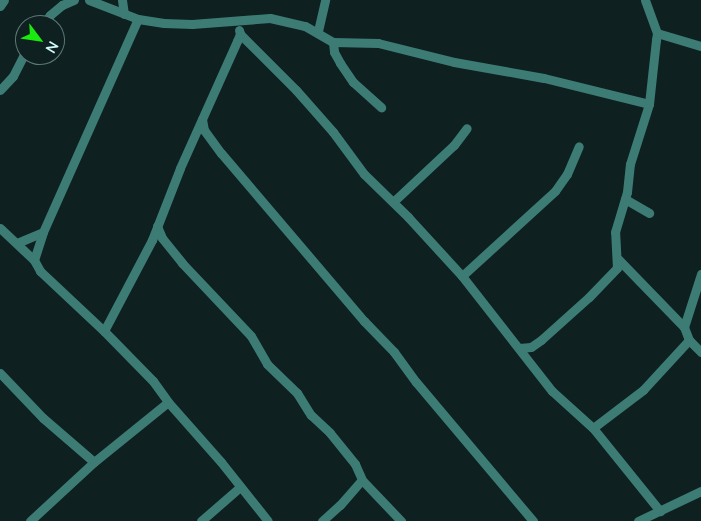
<!DOCTYPE html>
<style>
body{margin:0}
#map{position:relative;width:701px;height:521px;overflow:hidden;background:#0e2020;font-family:Lato,sans-serif}
div>[style]{position:absolute}
.minor>*{height:9px;margin:-4.5px;padding:0 4.5px;transform-origin:4.5px;border-radius:4.5px;background:#3c7c75}
span{translate:-50% -50%;white-space:nowrap;text-align:center;line-height:1.15;-webkit-text-stroke:5px #0e2020;paint-order:stroke}
.north{position:absolute;left:15px;top:15px;width:50px;height:50px;box-sizing:border-box;background:#0e2020;border:1px solid #5c7878;border-radius:50%;rotate:121deg;font-size:14px;font-weight:700;line-height:20px;text-align:center;color:#d0fcfb}
.north::after{content:'';display:block;margin:auto;width:18px;height:22px;background:#1aea0f;clip-path:polygon(50% 0,100% 100%,50% 72%,0 100%)}
</style>
<div id="map">
<div class="minor">
<i style="left:89px;top:0;width:53px;rotate:21.2deg"></i>
<i style="left:138px;top:19px;width:26px;rotate:9deg"></i>
<i style="left:164px;top:23px;width:28px;rotate:2deg"></i>
<i style="left:192px;top:24px;width:78px;rotate:-4.4deg"></i>
<i style="left:270px;top:18px;width:36px;rotate:13deg"></i>
<i style="left:305px;top:26px;width:32px;rotate:30deg"></i>
<i style="left:333px;top:42px;width:45px;rotate:1.3deg"></i>
<i style="left:378px;top:43px;width:78px;rotate:14deg"></i>
<i style="left:454px;top:62px;width:91px;rotate:10.1deg"></i>
<i style="left:544px;top:78px;width:108px;rotate:13.9deg"></i>
<i style="left:122px;top:0;width:14px;rotate:82deg"></i>
<i style="left:0;top:6px;width:7px;rotate:-56deg"></i>
<i style="left:42px;top:25px;width:13px;rotate:-51deg"></i>
<i style="left:50px;top:15px;width:16px;rotate:-40deg"></i>
<i style="left:62px;top:5px;width:13px;rotate:-23deg"></i>
<i style="left:318px;top:31px;width:32px;rotate:-77deg"></i>
<i style="left:657px;top:33px;width:46px;rotate:16.5deg"></i>
<i style="left:240px;top:34px;width:79px;rotate:45deg"></i>
<i style="left:296px;top:90px;width:56px;rotate:48.6deg"></i>
<i style="left:333px;top:132px;width:52px;rotate:53.6deg"></i>
<i style="left:364px;top:174px;width:62px;rotate:44.3deg"></i>
<i style="left:408px;top:217px;width:80px;rotate:47.5deg"></i>
<i style="left:462px;top:276px;width:146px;rotate:52deg"></i>
<i style="left:552px;top:391px;width:55px;rotate:42.1deg"></i>
<i style="left:593px;top:428px;width:107px;rotate:51.1deg"></i>
<i style="left:333px;top:42px;width:10px;rotate:84deg"></i>
<i style="left:334px;top:52px;width:13px;rotate:61deg"></i>
<i style="left:340px;top:63px;width:23px;rotate:56deg"></i>
<i style="left:353px;top:82px;width:38px;rotate:42deg"></i>
<i style="left:0;top:90px;width:19px;rotate:-47deg"></i>
<i style="left:13px;top:76px;width:27px;rotate:-63deg"></i>
<i style="left:202px;top:119px;width:11px;rotate:80deg"></i>
<i style="left:204px;top:130px;width:29px;rotate:54deg"></i>
<i style="left:221px;top:153px;width:221px;rotate:49.6deg"></i>
<i style="left:364px;top:321px;width:43px;rotate:45.9deg"></i>
<i style="left:394px;top:352px;width:37px;rotate:54deg"></i>
<i style="left:416px;top:382px;width:182px;rotate:49.9deg"></i>
<i style="left:625px;top:199px;width:28px;rotate:30deg"></i>
<i style="left:393px;top:202px;width:83px;rotate:-43.1deg"></i>
<i style="left:454px;top:145px;width:21px;rotate:-53deg"></i>
<i style="left:157px;top:226px;width:13px;rotate:67deg"></i>
<i style="left:162px;top:238px;width:32px;rotate:51deg"></i>
<i style="left:182px;top:263px;width:100px;rotate:46.6deg"></i>
<i style="left:251px;top:336px;width:32px;rotate:60deg"></i>
<i style="left:267px;top:364px;width:42px;rotate:44deg"></i>
<i style="left:297px;top:393px;width:26px;rotate:58deg"></i>
<i style="left:311px;top:415px;width:26px;rotate:43deg"></i>
<i style="left:330px;top:433px;width:40px;rotate:51deg"></i>
<i style="left:355px;top:464px;width:17px;rotate:66deg"></i>
<i style="left:362px;top:480px;width:57px;rotate:46.4deg"></i>
<i style="left:0;top:228px;width:47px;rotate:43.3deg"></i>
<i style="left:34px;top:260px;width:13px;rotate:61deg"></i>
<i style="left:40px;top:271px;width:88px;rotate:43.2deg"></i>
<i style="left:104px;top:331px;width:70px;rotate:45.6deg"></i>
<i style="left:153px;top:381px;width:26px;rotate:54deg"></i>
<i style="left:168px;top:402px;width:80px;rotate:48.5deg"></i>
<i style="left:221px;top:462px;width:75px;rotate:51.5deg"></i>
<i style="left:17px;top:243px;width:28px;rotate:-23deg"></i>
<i style="left:618px;top:259px;width:95px;rotate:45.9deg"></i>
<i style="left:684px;top:327px;width:14px;rotate:69deg"></i>
<i style="left:689px;top:340px;width:17px;rotate:45deg"></i>
<i style="left:34px;top:260px;width:29px;rotate:-72deg"></i>
<i style="left:43px;top:232px;width:233px;rotate:-66deg"></i>
<i style="left:462px;top:276px;width:126px;rotate:-42.4deg"></i>
<i style="left:555px;top:191px;width:21px;rotate:-55deg"></i>
<i style="left:567px;top:174px;width:30px;rotate:-67deg"></i>
<i style="left:684px;top:327px;width:56px;rotate:-72.2deg"></i>
<i style="left:104px;top:331px;width:103px;rotate:-62.2deg"></i>
<i style="left:152px;top:240px;width:77px;rotate:-68.7deg"></i>
<i style="left:180px;top:168px;width:139px;rotate:-65.8deg"></i>
<i style="left:237px;top:41px;width:8px;rotate:-67deg"></i>
<i style="left:240px;top:34px;width:4px;rotate:-104deg"></i>
<i style="left:519px;top:348px;width:12px;rotate:-5deg"></i>
<i style="left:531px;top:347px;width:12px;rotate:-35deg"></i>
<i style="left:541px;top:340px;width:64px;rotate:-41.9deg"></i>
<i style="left:589px;top:297px;width:40px;rotate:-46deg"></i>
<i style="left:617px;top:268px;width:36px;rotate:-93deg"></i>
<i style="left:615px;top:232px;width:42px;rotate:-73.3deg"></i>
<i style="left:627px;top:192px;width:28px;rotate:-84deg"></i>
<i style="left:630px;top:164px;width:63px;rotate:-72.4deg"></i>
<i style="left:649px;top:104px;width:64px;rotate:-83.8deg"></i>
<i style="left:656px;top:40px;width:7px;rotate:-82deg"></i>
<i style="left:657px;top:33px;width:35px;rotate:-110deg"></i>
<i style="left:0;top:373px;width:62px;rotate:46.3deg"></i>
<i style="left:43px;top:418px;width:67px;rotate:40.8deg"></i>
<i style="left:593px;top:428px;width:63px;rotate:-37.2deg"></i>
<i style="left:643px;top:390px;width:68px;rotate:-47.4deg"></i>
<i style="left:30px;top:521px;width:87px;rotate:-42.7deg"></i>
<i style="left:94px;top:462px;width:95px;rotate:-39deg"></i>
<i style="left:201px;top:521px;width:52px;rotate:-41.1deg"></i>
<i style="left:322px;top:521px;width:24px;rotate:-42deg"></i>
<i style="left:340px;top:505px;width:33px;rotate:-49deg"></i>
<i style="left:638px;top:521px;width:70px;rotate:-25.5deg"></i>
</div>
<div class="north">N</div>
</div>
